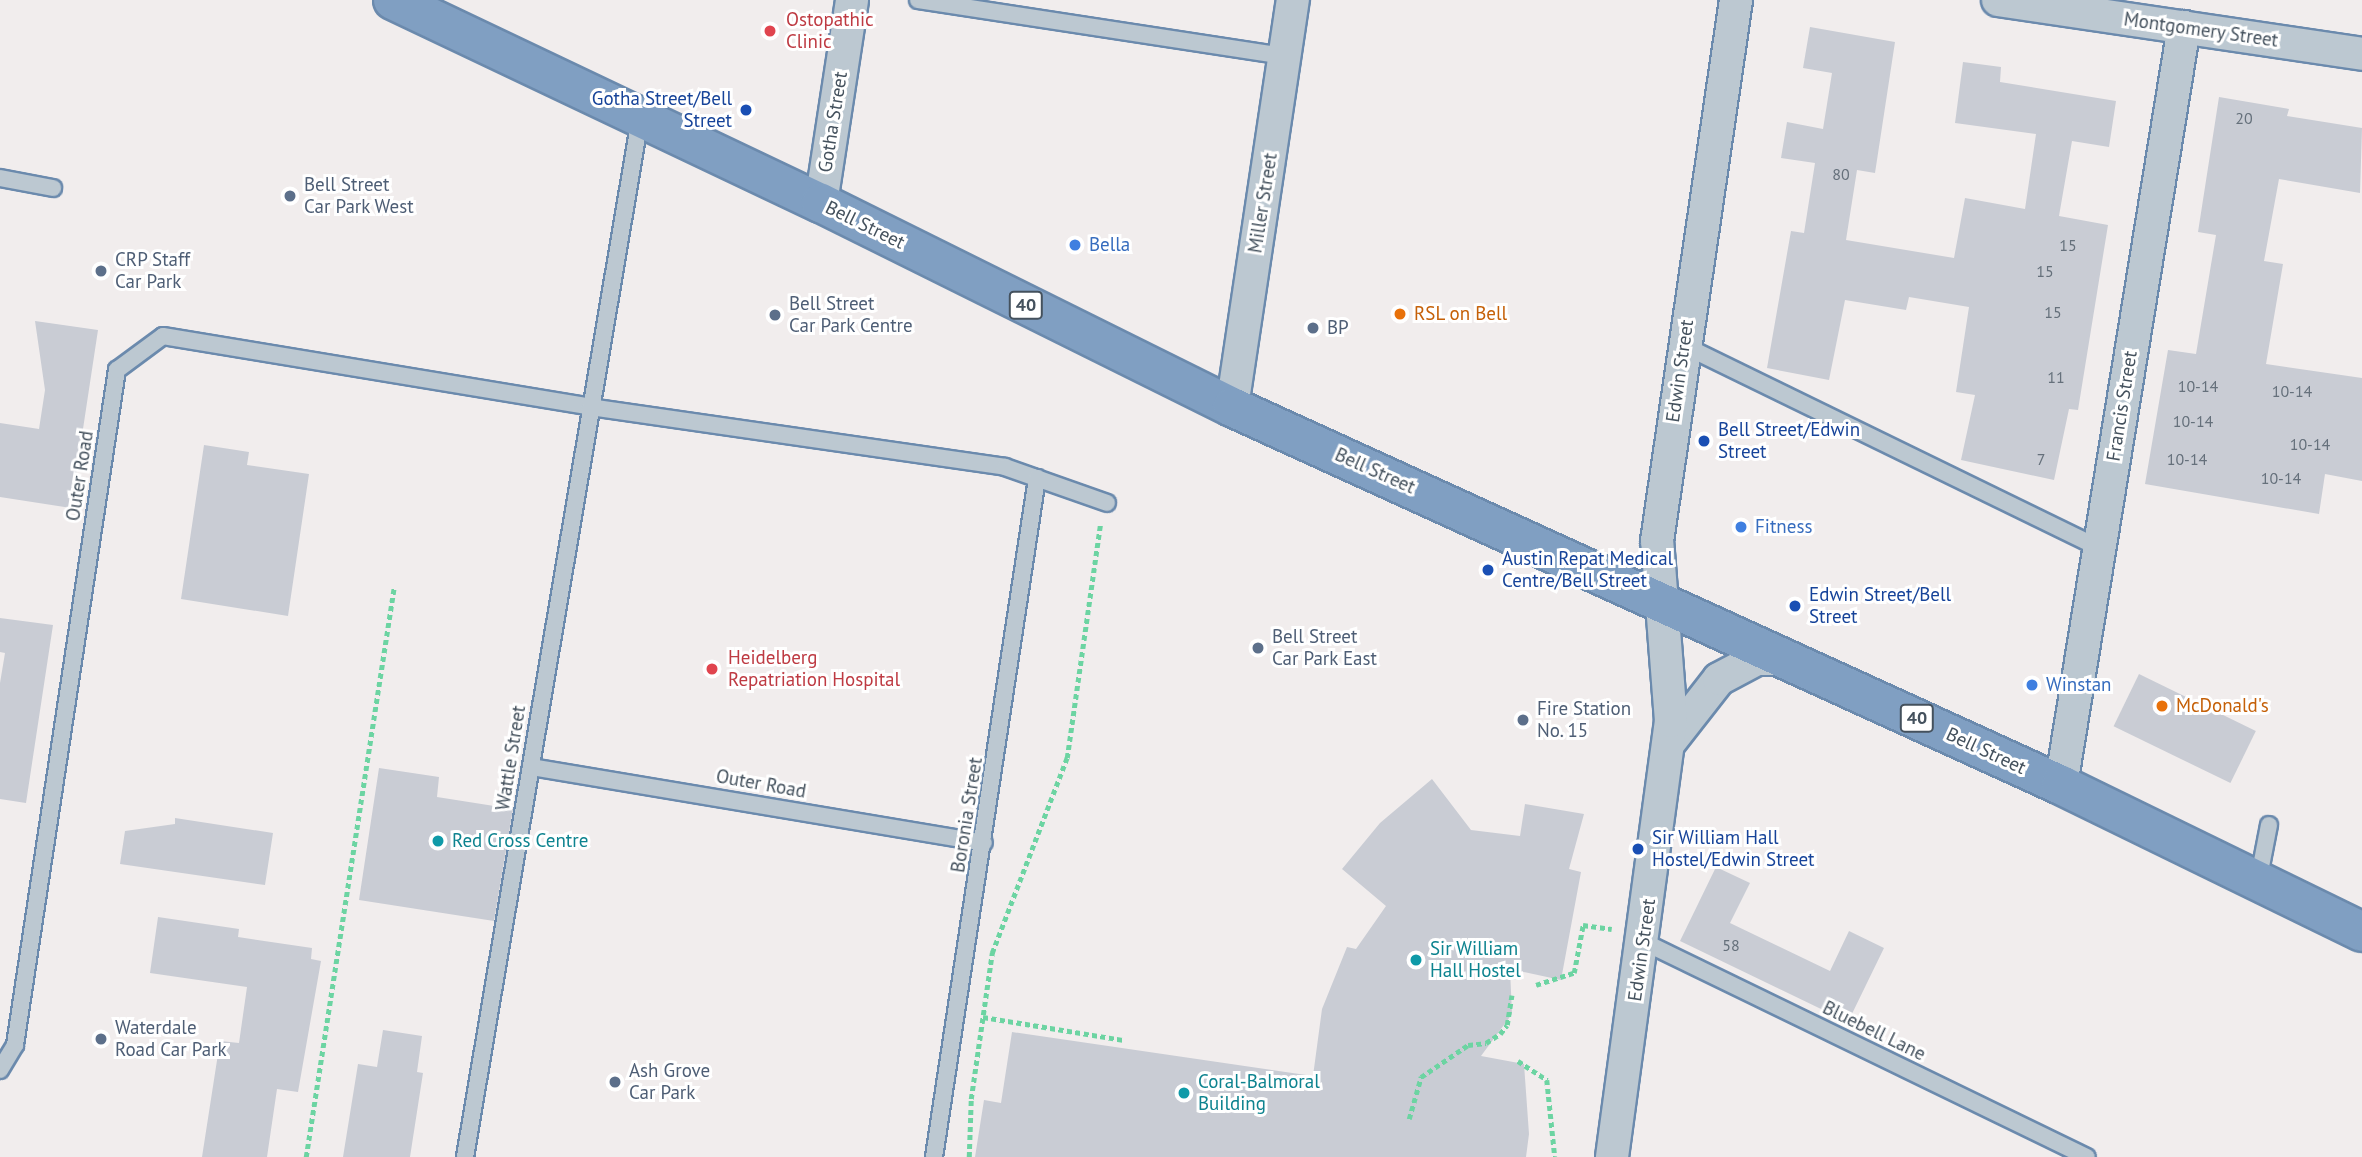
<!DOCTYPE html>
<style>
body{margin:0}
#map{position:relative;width:2362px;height:1157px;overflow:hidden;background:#f1eded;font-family:"PT Sans",sans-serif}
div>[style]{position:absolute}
.building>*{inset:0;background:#c9ccd4;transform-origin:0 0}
.path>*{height:4.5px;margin-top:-2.25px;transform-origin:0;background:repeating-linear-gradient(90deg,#6cd4a2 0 5px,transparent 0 8.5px)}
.roads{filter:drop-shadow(2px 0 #6b8aad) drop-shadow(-2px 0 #6b8aad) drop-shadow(0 2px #6b8aad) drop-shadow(0 -2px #6b8aad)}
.lane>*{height:16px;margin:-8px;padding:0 8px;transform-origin:8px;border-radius:8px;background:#bcc8d1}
.street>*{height:32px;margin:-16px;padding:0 16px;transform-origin:16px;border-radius:16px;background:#bcc8d1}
.highway>*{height:38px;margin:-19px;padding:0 19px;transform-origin:19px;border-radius:19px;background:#809fc2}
.dots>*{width:19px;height:19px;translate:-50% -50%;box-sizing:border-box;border:4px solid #fff;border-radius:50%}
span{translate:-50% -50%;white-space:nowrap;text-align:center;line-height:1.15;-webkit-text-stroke:6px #fff;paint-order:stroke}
.number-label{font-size:16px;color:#65707b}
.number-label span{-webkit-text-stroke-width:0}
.shield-label span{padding:2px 5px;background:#fff;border:2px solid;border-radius:5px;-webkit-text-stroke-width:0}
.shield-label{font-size:18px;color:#44515d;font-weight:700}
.health-label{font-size:19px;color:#be3a42}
.left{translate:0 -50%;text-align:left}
.street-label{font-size:19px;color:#44515d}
.transit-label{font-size:19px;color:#164399}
.right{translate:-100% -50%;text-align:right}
.service-label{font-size:19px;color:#4e5e75}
.shop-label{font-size:19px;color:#366cbe}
.food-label{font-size:19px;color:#c56008}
.culture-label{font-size:19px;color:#0d838f}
</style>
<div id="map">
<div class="building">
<i style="clip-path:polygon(1810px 27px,1895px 42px,1875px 173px,1857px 170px,1846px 240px,1954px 258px,1965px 198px,2025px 209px,2036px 134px,1955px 123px,1963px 62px,2001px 67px,2000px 82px,2116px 101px,2109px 147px,2072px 141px,2059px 216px,2108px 225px,2078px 410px,2069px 409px,2054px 480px,1961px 460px,1975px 395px,1956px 392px,1969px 307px,1909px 297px,1906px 310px,1845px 300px,1829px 380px,1767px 368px,1791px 231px,1804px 233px,1815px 163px,1781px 158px,1787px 122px,1823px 129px,1832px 73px,1803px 68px)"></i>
<i style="clip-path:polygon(2219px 97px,2289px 109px,2287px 116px,2362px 128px,2360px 193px,2279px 179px,2264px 261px,2283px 264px,2266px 364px,2362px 378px,2362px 481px,2325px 474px,2319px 514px,2145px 484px,2168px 350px,2196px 354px,2216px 235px,2198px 232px)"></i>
<i style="clip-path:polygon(35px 321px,98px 330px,71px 508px,0 497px,0 423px,39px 429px,45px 390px)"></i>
<i style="clip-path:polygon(204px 445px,249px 452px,247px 465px,309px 474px,288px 616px,181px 599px)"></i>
<i style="clip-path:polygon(0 618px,53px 625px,26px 803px,0 799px,0 683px,5px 653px,0 652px)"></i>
<i style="left:2139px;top:674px;width:130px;height:58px;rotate:26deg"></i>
<i style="clip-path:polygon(379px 768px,439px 777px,437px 797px,513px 809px,494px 921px,359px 900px)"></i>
<i style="clip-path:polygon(1432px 779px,1471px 830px,1520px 836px,1525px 804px,1584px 814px,1569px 869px,1581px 872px,1561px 980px,1510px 969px,1512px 1014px,1481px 1056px,1524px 1064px,1529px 1134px,1526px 1157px,975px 1157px,984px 1100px,1001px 1103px,1012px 1032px,1313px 1076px,1322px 1009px,1347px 947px,1356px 949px,1386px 906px,1342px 869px,1380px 823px)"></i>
<i style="clip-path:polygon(175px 818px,273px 833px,265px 885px,120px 864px,125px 831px,175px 824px)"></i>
<i style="clip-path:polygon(1716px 867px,1750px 883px,1730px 923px,1830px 971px,1849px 931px,1884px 948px,1848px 1022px,1680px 941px)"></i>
<i style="clip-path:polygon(158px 917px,239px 929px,238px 937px,312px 948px,311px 959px,321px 961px,298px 1092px,277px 1089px,267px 1157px,202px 1157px,220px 1041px,239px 1043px,247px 987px,150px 973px)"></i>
<i style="clip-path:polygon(383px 1030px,422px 1036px,417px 1072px,423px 1073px,410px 1157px,343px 1157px,358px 1064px,377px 1067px)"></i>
</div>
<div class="path">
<i style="left:1536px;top:985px;width:40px;rotate:-18deg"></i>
<i style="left:1574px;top:973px;width:49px;rotate:-79.4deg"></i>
<i style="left:1583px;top:925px;width:29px;rotate:8deg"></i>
<i style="left:983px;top:1017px;width:143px;rotate:9.3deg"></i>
<i style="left:1518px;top:1061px;width:35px;rotate:33deg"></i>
<i style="left:1547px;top:1080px;width:77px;rotate:84.1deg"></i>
<i style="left:1409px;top:1119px;width:44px;rotate:-74.1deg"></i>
<i style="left:1421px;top:1077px;width:57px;rotate:-34.2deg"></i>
<i style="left:1468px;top:1045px;width:18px;rotate:-6deg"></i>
<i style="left:1486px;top:1043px;width:17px;rotate:-33deg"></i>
<i style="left:1500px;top:1034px;width:11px;rotate:-52deg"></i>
<i style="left:1507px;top:1025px;width:30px;rotate:-81deg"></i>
<i style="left:306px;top:1157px;width:577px;rotate:-81.22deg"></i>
<i style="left:969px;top:1157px;width:58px;rotate:-88deg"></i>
<i style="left:971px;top:1099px;width:148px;rotate:-81.8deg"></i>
<i style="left:992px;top:953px;width:209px;rotate:-69deg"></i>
<i style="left:1067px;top:758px;width:235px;rotate:-81.9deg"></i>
</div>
<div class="roads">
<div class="lane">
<i style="left:918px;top:0;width:371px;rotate:8.7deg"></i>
<i style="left:0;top:178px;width:54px;rotate:10.7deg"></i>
<i style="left:1683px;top:345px;width:464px;rotate:26deg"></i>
<i style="left:531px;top:767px;width:459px;rotate:9.5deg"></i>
<i style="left:2258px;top:882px;width:58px;rotate:-79.1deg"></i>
<i style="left:1644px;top:942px;width:492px;rotate:25.9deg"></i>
<i style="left:0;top:1070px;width:29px;rotate:-59deg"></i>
<i style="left:15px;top:1045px;width:683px;rotate:-81.41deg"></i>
<i style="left:117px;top:370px;width:57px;rotate:-36.5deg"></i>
<i style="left:163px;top:336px;width:433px;rotate:9.4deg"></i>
<i style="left:590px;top:407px;width:419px;rotate:8.2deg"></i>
<i style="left:1005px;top:467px;width:108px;rotate:19.4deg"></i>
<i style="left:465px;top:1157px;width:1053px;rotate:-80.43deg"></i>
<i style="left:934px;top:1157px;width:687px;rotate:-81.37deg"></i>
</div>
<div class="street">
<i style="left:1998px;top:0;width:368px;rotate:8.4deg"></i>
<i style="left:821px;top:203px;width:205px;rotate:-81.3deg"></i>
<i style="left:1232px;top:407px;width:412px;rotate:-81.5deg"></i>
<i style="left:1669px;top:743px;width:81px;rotate:-52deg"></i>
<i style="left:1719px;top:679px;width:43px;rotate:-27.8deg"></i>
<i style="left:1757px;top:659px;width:31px"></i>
<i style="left:2061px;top:785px;width:768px;rotate:-80.78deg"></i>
<i style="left:1612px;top:1157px;width:440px;rotate:-82.3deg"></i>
<i style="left:1671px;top:721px;width:181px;rotate:-94.4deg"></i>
<i style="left:1657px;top:541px;width:547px;rotate:-81.69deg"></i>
</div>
<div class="highway">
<i style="left:393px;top:0;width:474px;rotate:25.4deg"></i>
<i style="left:821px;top:203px;width:459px;rotate:26.4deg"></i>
<i style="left:1232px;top:407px;width:911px;rotate:24.51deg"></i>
<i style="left:2061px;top:785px;width:335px;rotate:26deg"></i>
</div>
</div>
<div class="dots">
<i style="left:770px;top:31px;background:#e0444e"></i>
<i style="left:746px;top:110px;background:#1a4fb4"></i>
<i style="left:290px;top:196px;background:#5c6f8a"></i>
<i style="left:1075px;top:245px;background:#3f7fe0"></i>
<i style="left:101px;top:271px;background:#5c6f8a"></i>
<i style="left:1400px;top:314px;background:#e8710a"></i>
<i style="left:775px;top:315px;background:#5c6f8a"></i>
<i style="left:1313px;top:328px;background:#5c6f8a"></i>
<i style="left:1704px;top:441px;background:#1a4fb4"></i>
<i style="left:1741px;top:527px;background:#3f7fe0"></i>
<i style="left:1488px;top:570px;background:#1a4fb4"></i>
<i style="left:1795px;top:606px;background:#1a4fb4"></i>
<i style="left:1258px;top:648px;background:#5c6f8a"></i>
<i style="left:712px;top:669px;background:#e0444e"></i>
<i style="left:2032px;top:685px;background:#3f7fe0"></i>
<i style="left:2162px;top:706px;background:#e8710a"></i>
<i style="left:1523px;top:720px;background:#5c6f8a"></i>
<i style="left:438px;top:841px;background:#0f9aa8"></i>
<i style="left:1638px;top:849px;background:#1a4fb4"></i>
<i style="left:1416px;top:960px;background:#0f9aa8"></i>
<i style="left:101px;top:1039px;background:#5c6f8a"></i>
<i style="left:615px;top:1082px;background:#5c6f8a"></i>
<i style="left:1184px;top:1093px;background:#0f9aa8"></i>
</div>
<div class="number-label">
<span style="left:2244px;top:118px">20</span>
<span style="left:1841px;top:174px">80</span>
<span style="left:2068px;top:245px">15</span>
<span style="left:2045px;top:271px">15</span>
<span style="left:2053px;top:312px">15</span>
<span style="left:2056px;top:377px">11</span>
<span style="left:2198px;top:386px">10-14</span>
<span style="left:2292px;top:391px">10-14</span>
<span style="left:2193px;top:421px">10-14</span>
<span style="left:2310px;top:444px">10-14</span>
<span style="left:2041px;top:459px">7</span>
<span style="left:2187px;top:459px">10-14</span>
<span style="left:2281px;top:478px">10-14</span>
<span style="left:1731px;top:945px">58</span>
</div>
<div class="shield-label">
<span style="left:1026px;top:305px">40</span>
<span style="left:1917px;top:718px">40</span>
</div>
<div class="health-label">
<span class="left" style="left:786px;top:31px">Ostopathic<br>Clinic</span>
<span class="left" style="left:728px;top:669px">Heidelberg<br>Repatriation Hospital</span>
</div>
<div class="street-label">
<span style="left:2201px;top:30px;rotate:8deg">Montgomery Street</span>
<span style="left:833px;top:122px;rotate:-81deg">Gotha Street</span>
<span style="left:1263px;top:203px;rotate:-81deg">Miller Street</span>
<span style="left:865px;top:225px;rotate:26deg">Bell Street</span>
<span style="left:1680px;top:371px;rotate:-82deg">Edwin Street</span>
<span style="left:2122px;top:406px;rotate:-81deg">Francis Street</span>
<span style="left:1375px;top:471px;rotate:24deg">Bell Street</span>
<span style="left:80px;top:476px;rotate:-81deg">Outer Road</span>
<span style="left:1986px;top:751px;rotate:25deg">Bell Street</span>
<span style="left:511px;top:758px;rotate:-81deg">Wattle Street</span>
<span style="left:761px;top:784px;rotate:10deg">Outer Road</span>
<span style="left:967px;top:815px;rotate:-81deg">Boronia Street</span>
<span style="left:1642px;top:950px;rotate:-82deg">Edwin Street</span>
<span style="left:1874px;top:1031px;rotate:26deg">Bluebell Lane</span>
</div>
<div class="transit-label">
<span class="right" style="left:732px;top:110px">Gotha Street/Bell<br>Street</span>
<span class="left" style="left:1718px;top:441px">Bell Street/Edwin<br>Street</span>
<span class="left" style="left:1502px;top:570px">Austin Repat Medical<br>Centre/Bell Street</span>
<span class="left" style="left:1809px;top:606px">Edwin Street/Bell<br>Street</span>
<span class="left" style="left:1652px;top:849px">Sir William Hall<br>Hostel/Edwin Street</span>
</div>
<div class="service-label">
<span class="left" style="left:304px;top:196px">Bell Street<br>Car Park West</span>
<span class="left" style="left:115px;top:271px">CRP Staff<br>Car Park</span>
<span class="left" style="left:789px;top:315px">Bell Street<br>Car Park Centre</span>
<span class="left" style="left:1327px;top:328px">BP</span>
<span class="left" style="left:1272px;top:648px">Bell Street<br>Car Park East</span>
<span class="left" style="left:1537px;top:720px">Fire Station<br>No. 15</span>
<span class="left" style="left:115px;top:1039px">Waterdale<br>Road Car Park</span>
<span class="left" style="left:629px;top:1082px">Ash Grove<br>Car Park</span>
</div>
<div class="shop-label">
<span class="left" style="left:1089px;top:245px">Bella</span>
<span class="left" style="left:1755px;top:527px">Fitness</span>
<span class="left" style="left:2046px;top:685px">Winstan</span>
</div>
<div class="food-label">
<span class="left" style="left:1414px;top:314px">RSL on Bell</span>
<span class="left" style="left:2176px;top:706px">McDonald's</span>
</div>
<div class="culture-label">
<span class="left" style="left:452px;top:841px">Red Cross Centre</span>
<span class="left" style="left:1430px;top:960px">Sir William<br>Hall Hostel</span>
<span class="left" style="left:1198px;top:1093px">Coral-Balmoral<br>Building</span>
</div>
</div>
